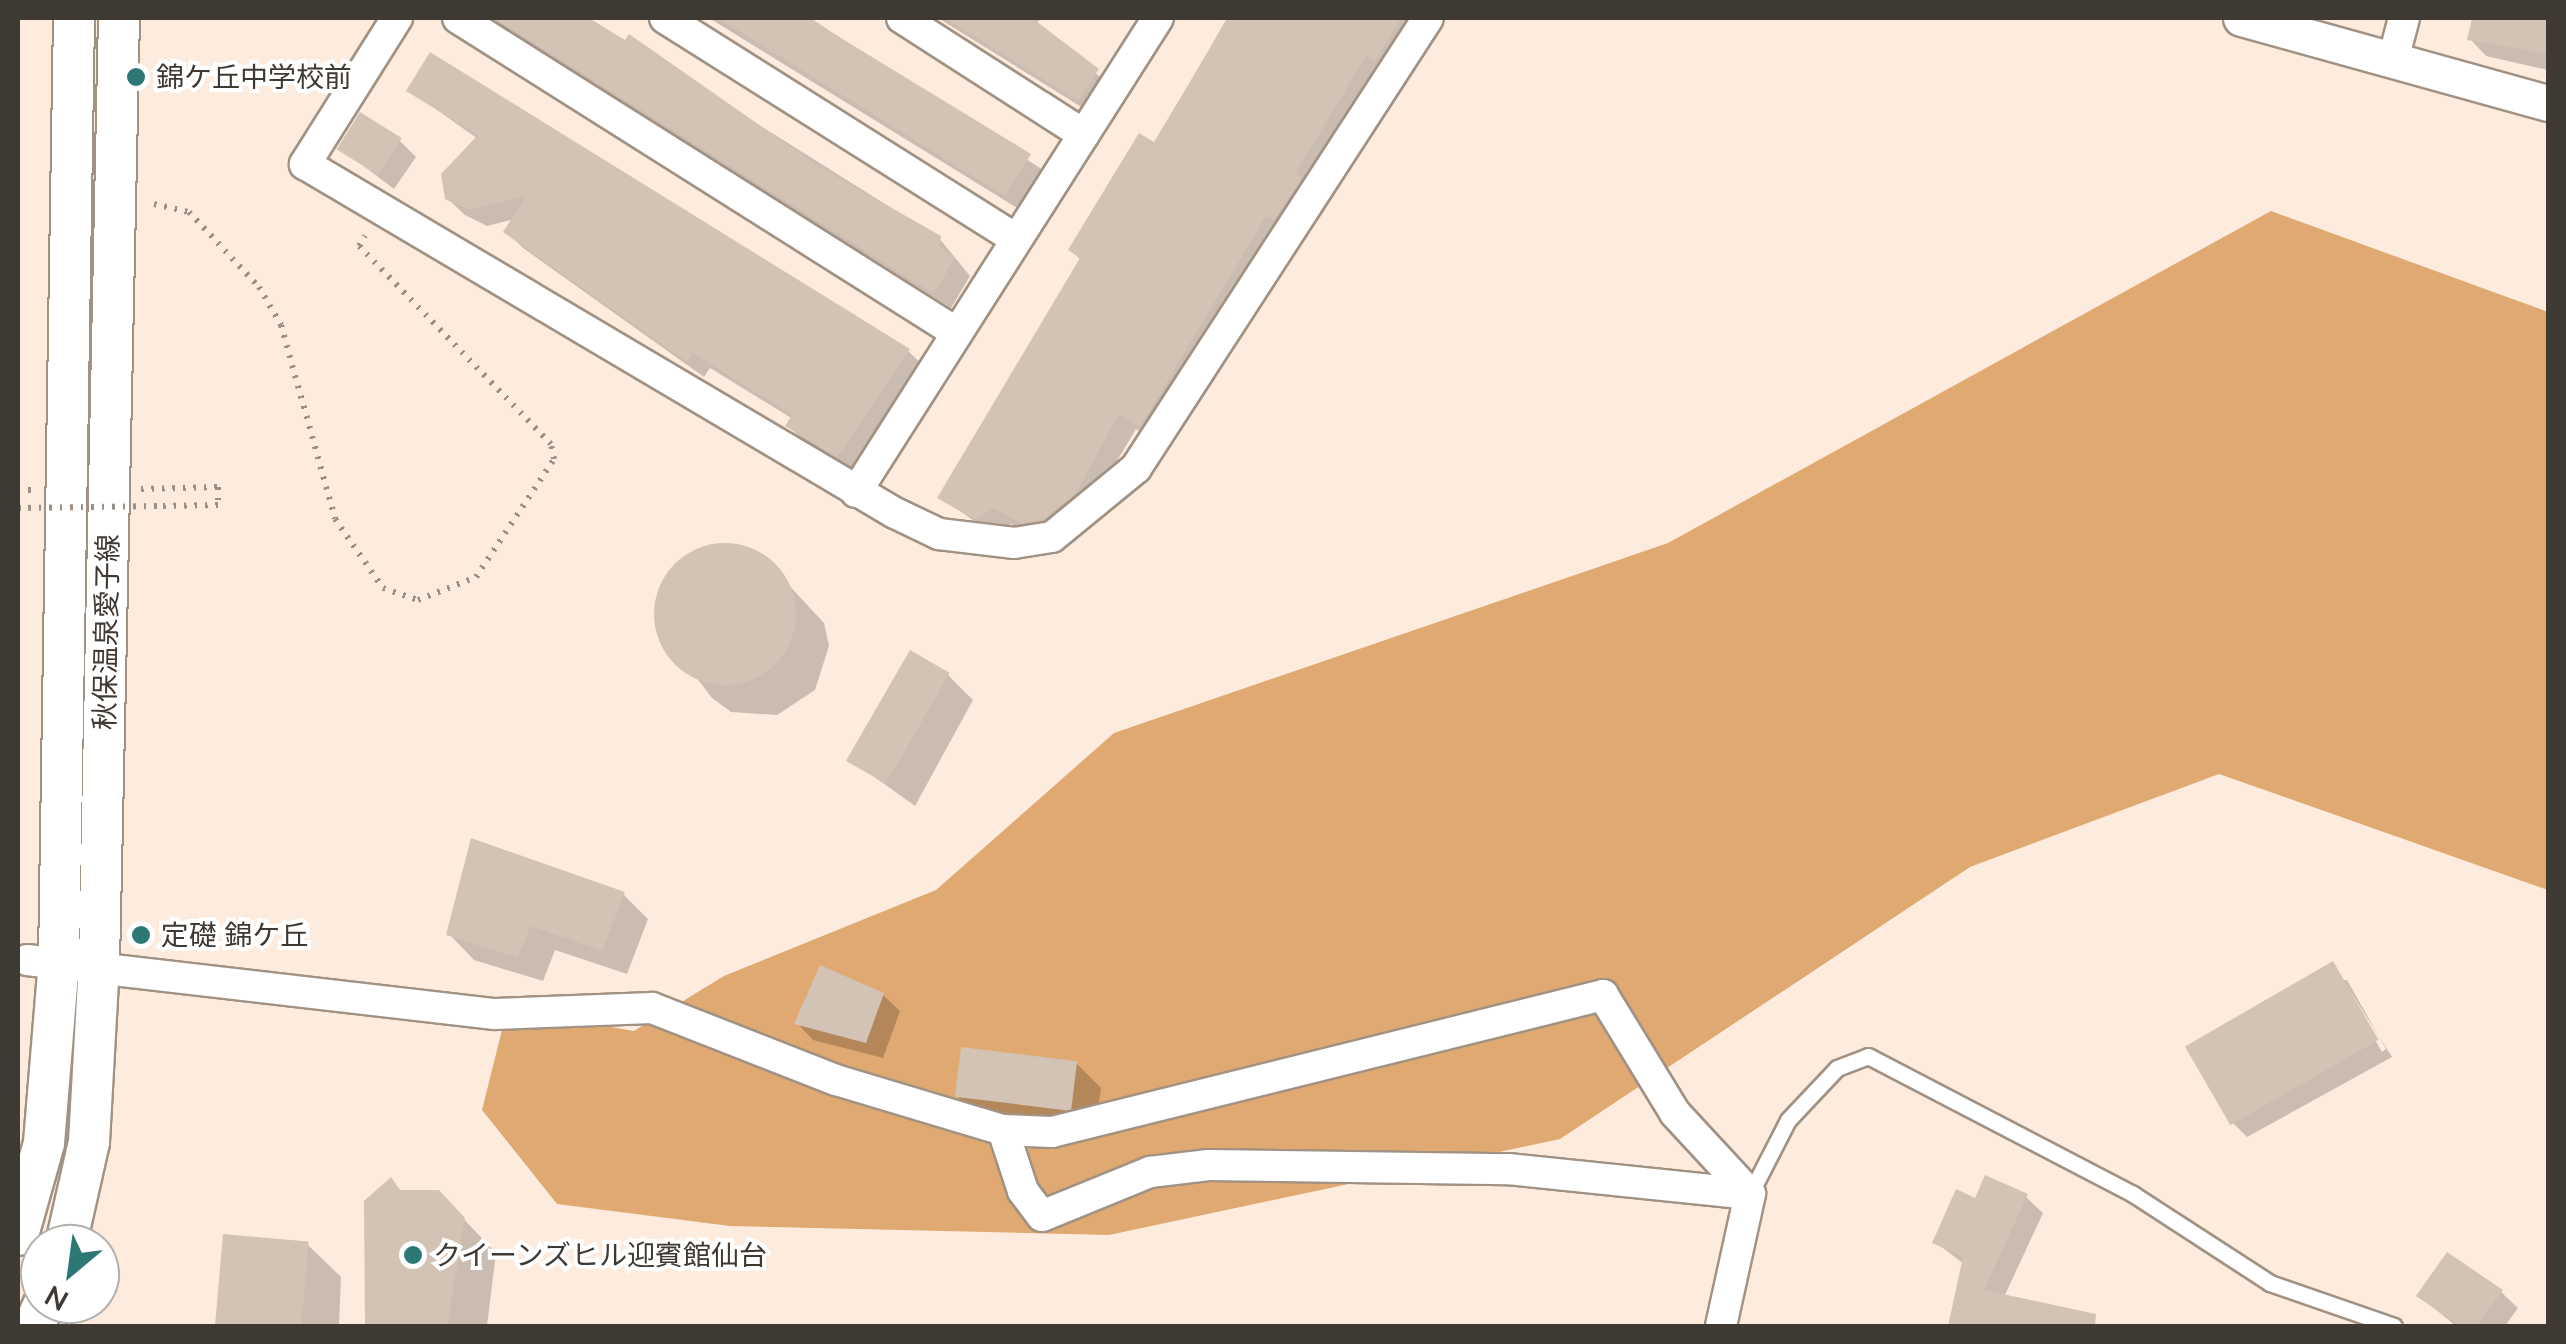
<!DOCTYPE html>
<meta charset="utf-8">
<style>
body{margin:0}
#map{position:relative;width:2566px;height:1344px;overflow:hidden;background:#fdecdd;font-family:Mulish,"Noto Sans JP",sans-serif}
div>[style]{position:absolute}
.forest>*{inset:0;background:#e0a971}
.shadow>*{inset:0;background:#0003}
.building>*{inset:0;background:#d3c3b4;transform-origin:0 0}
.round{border-radius:50%}
.path>*{height:6px;margin-top:-3px;transform-origin:0;background:repeating-linear-gradient(90deg,#9c9086 0 2.5px,transparent 0 10.5px)}
.roads{filter:drop-shadow(2px 0 #a19284) drop-shadow(-2px 0 #a19284) drop-shadow(0 2px #a19284) drop-shadow(0 -2px #a19284)}
.service>*{height:15px;margin:-7.5px;padding:0 7.5px;transform-origin:7.5px;border-radius:7.5px;background:#fff}
.minor>*{height:30px;margin:-15px;padding:0 15px;transform-origin:15px;border-radius:15px;background:#fff}
.tertiary>*{height:35px;margin:-17.5px;padding:0 17.5px;transform-origin:17.5px;border-radius:17.5px;background:#fff}
.secondary>*{height:40px;margin:-20px;padding:0 20px;transform-origin:20px;border-radius:20px;background:#fff}
.path-bridge>*{height:6px;margin-top:-3px;transform-origin:0;background:repeating-linear-gradient(90deg,#9c9086 0 2.5px,transparent 0 10.5px)}
.dots>*{width:28px;height:28px;translate:-50% -50%;box-sizing:border-box;border:5px solid #fff;border-radius:50%}
span{translate:-50% -50%;white-space:nowrap;text-align:center;line-height:1.15;-webkit-text-stroke:8px #fff;paint-order:stroke}
.poi-label{font-size:28px;color:#3f3933}
.left{translate:0 -50%;text-align:left}
.street-label{font-size:28px;color:#3f3933}
.frame{position:absolute;inset:0;border:20px solid #3f3933;pointer-events:none}
.north{position:absolute;left:20px;top:1224px;width:100px;height:100px;box-sizing:border-box;background:#fff;border:2px solid #b2b0ad;border-radius:50%;rotate:209deg;font-size:28px;font-weight:700;line-height:40px;text-align:center;color:#3f3933}
.north::after{content:'';display:block;margin:auto;width:35px;height:45px;background:#2d7775;clip-path:polygon(50% 0,100% 100%,50% 72%,0 100%)}
</style>
<div id="map">
<div class="forest">
<i style="clip-path:polygon(2271px 211px,2548px 312px,2548px 890px,2219px 774px,1970px 867px,1560px 1139px,1109px 1235px,730px 1226px,557px 1204px,482px 1110px,502px 1030px,537px 1014px,634px 1031px,724px 976px,936px 890px,1114px 733px,1668px 543px)"></i>
</div>
<div class="shadow">
<i style="clip-path:polygon(484px 18px,589px 18px,939px 238px,970px 276px,951px 308px)"></i>
<i style="clip-path:polygon(709px 18px,810px 18px,1046px 172px,1022px 211px)"></i>
<i style="clip-path:polygon(938px 18px,1041px 18px,1036px 25px,1114px 88px,1096px 116px)"></i>
<i style="clip-path:polygon(1227px 18px,1427px 18px,1157px 442px,1136px 429px,1091px 505px,1040px 538px,1011px 524px,994px 535px,940px 497px,1081px 260px,1071px 250px,1155px 145px)"></i>
<i style="clip-path:polygon(2475px 18px,2548px 18px,2548px 70px,2486px 56px,2470px 39px)"></i>
<i style="clip-path:polygon(409px 90px,908px 351px,925px 367px,855px 472px,805px 442px,788px 426px,793px 419px,710px 368px,704px 377px,523px 248px,507px 232px,515px 219px,487px 226px,465px 215px,447px 198px,478px 139px)"></i>
<i style="clip-path:polygon(399px 140px,416px 157px,394px 189px,340px 148px)"></i>
<i style="clip-path:polygon(717px 546px,760px 554px,824px 623px,829px 646px,815px 690px,777px 715px,731px 712px,712px 698px,657px 626px,668px 571px)"></i>
<i style="clip-path:polygon(948px 675px,973px 700px,915px 806px,852px 761px)"></i>
<i style="clip-path:polygon(623px 894px,648px 919px,627px 974px,555px 950px,543px 981px,474px 960px,449px 934px)"></i>
<i style="clip-path:polygon(evenodd,2333px 964px,2392px 1057px,2247px 1137px,2230px 1120px,2333px 964px,2341px 980px,2347px 980px,2386px 1049px,2382px 1052px,2341px 980px)"></i>
<i style="clip-path:polygon(883px 995px,900px 1011px,883px 1058px,813px 1040px,797px 1023px)"></i>
<i style="clip-path:polygon(1076px 1063px,1101px 1088px,1095px 1132px,981px 1120px,956px 1095px)"></i>
<i style="clip-path:polygon(391px 1180px,403px 1193px,438px 1192px,496px 1253px,487px 1326px,366px 1326px,366px 1202px)"></i>
<i style="clip-path:polygon(2026px 1197px,2043px 1213px,2004px 1297px,2067px 1311px,2083px 1326px,1951px 1326px,1964px 1264px,1935px 1242px,1976px 1201px)"></i>
<i style="clip-path:polygon(225px 1236px,308px 1245px,341px 1277px,339px 1326px,218px 1326px)"></i>
<i style="clip-path:polygon(2501px 1292px,2518px 1308px,2505px 1326px,2456px 1326px,2419px 1296px)"></i>
</div>
<div class="building">
<i style="clip-path:polygon(494px 18px,587px 18px,625px 40px,629px 34px,818px 166px,941px 236px,939px 247px,955px 257px,934px 294px)"></i>
<i style="clip-path:polygon(718px 18px,808px 18px,1031px 154px,1005px 196px)"></i>
<i style="clip-path:polygon(945px 18px,1032px 18px,1099px 69px,1078px 101px)"></i>
<i style="clip-path:polygon(1228px 18px,1401px 18px,1375px 61px,1366px 56px,1295px 174px,1302px 178px,1274px 220px,1266px 216px,1140px 427px,1119px 414px,1076px 493px,1044px 519px,1022px 523px,993px 508px,976px 520px,937px 498px,1080px 258px,1068px 250px,1094px 207px,1139px 133px,1154px 142px)"></i>
<i style="clip-path:polygon(2472px 18px,2548px 18px,2548px 54px,2467px 40px)"></i>
<i style="clip-path:polygon(430px 52px,910px 349px,837px 457px,785px 426px,792px 415px,693px 353px,687px 362px,503px 232px,526px 196px,469px 210px,445px 199px,441px 174px,478px 135px,406px 91px)"></i>
<i style="left:360px;top:112px;width:49px;height:44px;rotate:32deg"></i>
<i class="round" style="left:654px;top:543px;width:142px;height:142px"></i>
<i style="left:910px;top:650px;width:46px;height:128px;rotate:30deg"></i>
<i style="clip-path:polygon(471px 838px,625px 892px,602px 951px,530px 926px,518px 958px,446px 935px)"></i>
<i style="left:2333px;top:961px;width:91px;height:171px;rotate:60deg"></i>
<i style="clip-path:polygon(820px 965px,884px 993px,866px 1043px,794px 1024px)"></i>
<i style="left:961px;top:1047px;width:117px;height:50px;rotate:7deg"></i>
<i style="clip-path:polygon(1985px 1175px,2028px 1194px,1984px 1290px,2096px 1314px,2095px 1326px,1948px 1326px,1963px 1257px,1932px 1243px,1956px 1189px,1975px 1198px)"></i>
<i style="clip-path:polygon(391px 1177px,400px 1190px,439px 1190px,465px 1218px,447px 1326px,365px 1326px,364px 1201px)"></i>
<i style="left:223px;top:1234px;width:86px;height:92px;rotate:5deg"></i>
<i style="clip-path:polygon(2447px 1252px,2503px 1290px,2477px 1326px,2460px 1326px,2416px 1296px)"></i>
</div>
<div class="path">
<i style="left:154px;top:204px;width:36px;rotate:13deg"></i>
<i style="left:189px;top:212px;width:103px;rotate:47deg"></i>
<i style="left:259px;top:287px;width:44px;rotate:59.9deg"></i>
<i style="left:281px;top:325px;width:201px;rotate:74.4deg"></i>
<i style="left:335px;top:519px;width:84px;rotate:55.2deg"></i>
<i style="left:383px;top:588px;width:37px;rotate:19deg"></i>
<i style="left:418px;top:600px;width:62px;rotate:-21.6deg"></i>
<i style="left:476px;top:577px;width:141px;rotate:-56.5deg"></i>
<i style="left:554px;top:459px;width:15px;rotate:-101deg"></i>
<i style="left:551px;top:444px;width:276px;rotate:-134.1deg"></i>
<i style="left:359px;top:246px;width:12px;rotate:-59deg"></i>
<i style="left:141px;top:489px;width:77px;rotate:-1.5deg"></i>
<i style="left:218px;top:487px;width:18px;rotate:90deg"></i>
<i style="left:218px;top:505px;width:59px;rotate:179deg"></i>
<i style="left:18px;top:490px;width:14px"></i>
</div>
<div class="roads">
<div class="service">
<i style="left:1750px;top:1194px;width:83px;rotate:-62.8deg"></i>
<i style="left:1788px;top:1120px;width:71px;rotate:-46.7deg"></i>
<i style="left:1837px;top:1068px;width:33px;rotate:-21deg"></i>
<i style="left:1868px;top:1056px;width:299px;rotate:27.5deg"></i>
<i style="left:2133px;top:1194px;width:163px;rotate:33deg"></i>
<i style="left:2270px;top:1283px;width:131px;rotate:19.1deg"></i>
</div>
<div class="minor">
<i style="left:397px;top:18px;width:173px;rotate:122.2deg"></i>
<i style="left:305px;top:164px;width:685px;rotate:30.61deg"></i>
<i style="left:895px;top:513px;width:49px;rotate:25.5deg"></i>
<i style="left:939px;top:534px;width:76px;rotate:6.8deg"></i>
<i style="left:1014px;top:543px;width:38px;rotate:-9deg"></i>
<i style="left:1052px;top:537px;width:109px;rotate:-39.4deg"></i>
<i style="left:1136px;top:468px;width:536px;rotate:-57.02deg"></i>
<i style="left:458px;top:18px;width:590px;rotate:32.26deg"></i>
<i style="left:665px;top:18px;width:413px;rotate:32.2deg"></i>
<i style="left:902px;top:18px;width:216px;rotate:32.7deg"></i>
<i style="left:2393px;top:60px;width:43px;rotate:-75.3deg"></i>
<i style="left:856px;top:492px;width:562px;rotate:-57.5deg"></i>
<i style="left:27px;top:960px;width:471px;rotate:6.6deg"></i>
<i style="left:495px;top:1014px;width:157px;rotate:-2.2deg"></i>
<i style="left:652px;top:1008px;width:198px;rotate:21.4deg"></i>
<i style="left:836px;top:1080px;width:174px;rotate:16.7deg"></i>
<i style="left:1003px;top:1130px;width:64px;rotate:71.8deg"></i>
<i style="left:1023px;top:1191px;width:31px;rotate:53deg"></i>
<i style="left:1042px;top:1216px;width:117px;rotate:-22.2deg"></i>
<i style="left:1150px;top:1172px;width:59px;rotate:-6.8deg"></i>
<i style="left:1209px;top:1165px;width:299px;rotate:0.8deg"></i>
<i style="left:1508px;top:1169px;width:243px;rotate:5.9deg"></i>
<i style="left:1750px;top:1194px;width:135px;rotate:102.4deg"></i>
<i style="left:1003px;top:1130px;width:49px;rotate:2.3deg"></i>
<i style="left:1052px;top:1132px;width:568px;rotate:-13.96deg"></i>
<i style="left:1603px;top:995px;width:138px;rotate:58.6deg"></i>
<i style="left:1675px;top:1113px;width:110px;rotate:47.2deg"></i>
</div>
<div class="tertiary">
<i style="left:2241px;top:18px;width:319px;rotate:15.5deg"></i>
</div>
<div class="secondary">
<i style="left:18px;top:1235px;width:96px;rotate:-74.2deg"></i>
<i style="left:44px;top:1143px;width:183px;rotate:-85.3deg"></i>
<i style="left:59px;top:961px;width:943px;rotate:-89.09deg"></i>
<i style="left:66px;top:1244px;width:105px;rotate:-77.3deg"></i>
<i style="left:89px;top:1142px;width:179px;rotate:-86.8deg"></i>
<i style="left:99px;top:963px;width:945px;rotate:-88.79deg"></i>
<i style="left:34px;top:1326px;width:24px;rotate:-66deg"></i>
</div>
</div>
<div class="path-bridge">
<i style="left:18px;top:508px;width:141px;rotate:-0.8deg"></i>
</div>
<div class="dots">
<i style="left:136px;top:77px;background:#2d7775"></i>
<i style="left:141px;top:935px;background:#2d7775"></i>
<i style="left:413px;top:1255px;background:#2d7775"></i>
</div>
<div class="poi-label">
<span class="left" style="left:156px;top:77px">錦ケ丘中学校前</span>
<span class="left" style="left:161px;top:935px">定礎 錦ケ丘</span>
<span class="left" style="left:433px;top:1255px">クイーンズヒル迎賓館仙台</span>
</div>
<div class="street-label">
<span style="left:106px;top:632px;rotate:-89deg">秋保温泉愛子線</span>
</div>
<div class="frame"></div>
<div class="north">N</div>
</div>
